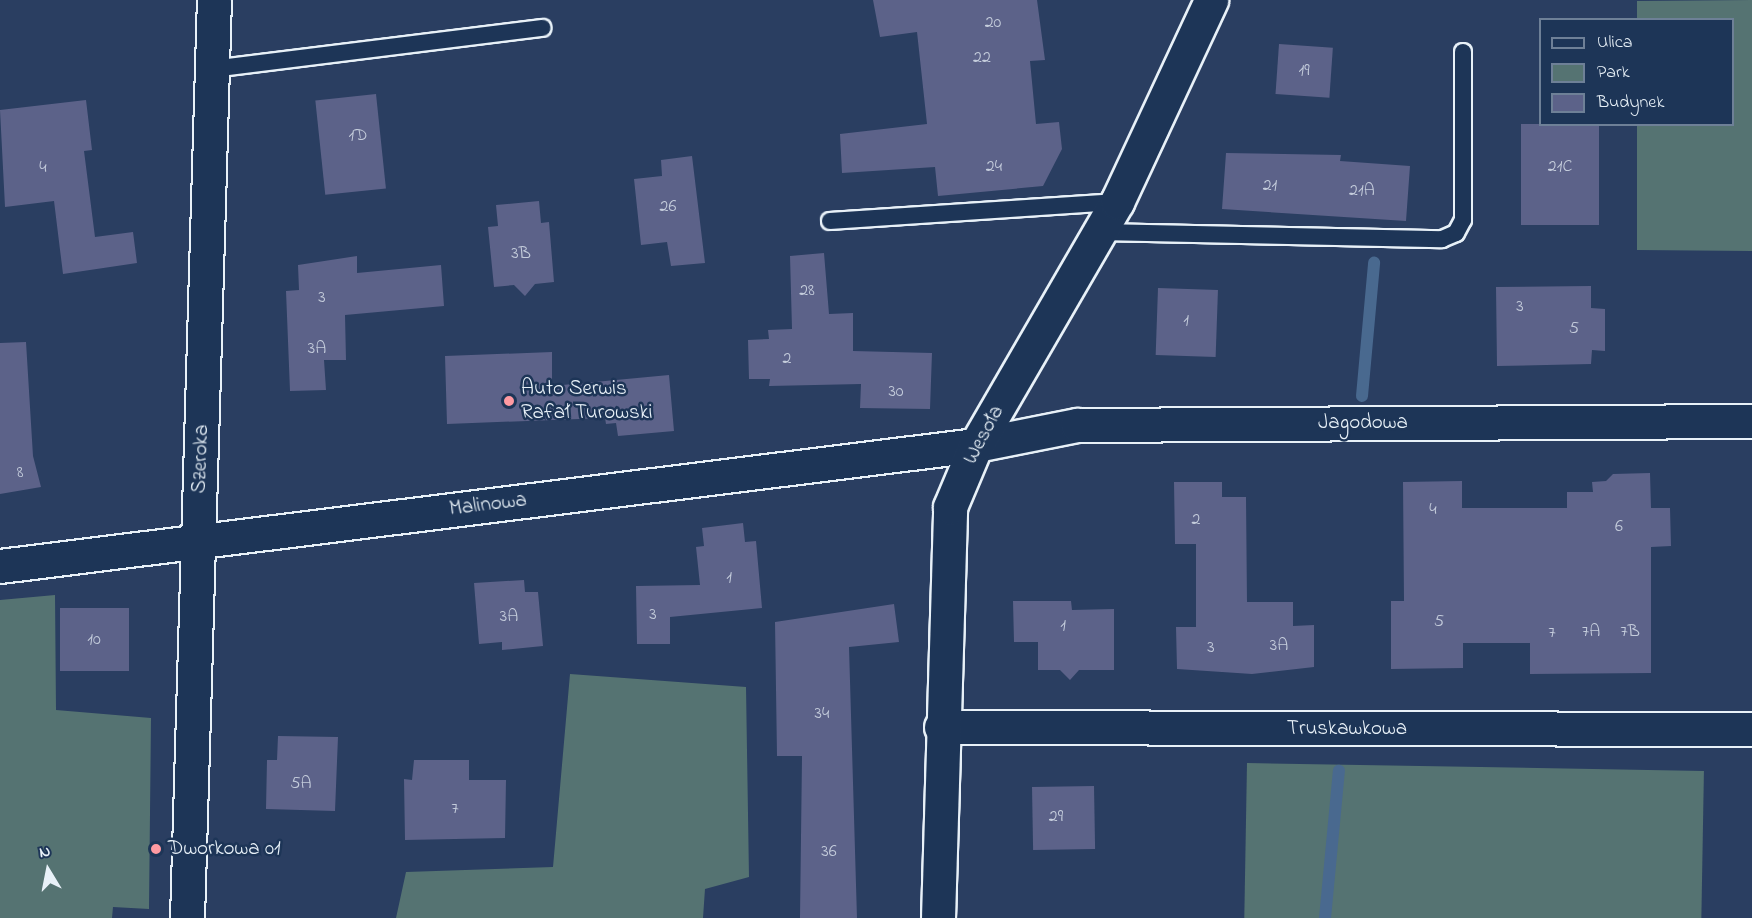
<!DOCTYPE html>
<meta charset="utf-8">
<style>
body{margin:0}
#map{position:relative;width:1752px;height:918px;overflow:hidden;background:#2a3e61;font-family:"Indie Flower",sans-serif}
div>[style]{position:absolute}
.green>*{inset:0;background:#557372;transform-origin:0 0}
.stream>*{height:12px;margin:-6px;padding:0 6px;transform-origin:6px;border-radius:6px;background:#49698f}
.building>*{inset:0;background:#5c6289;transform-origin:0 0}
.roads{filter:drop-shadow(2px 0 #e8f1f8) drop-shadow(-2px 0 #e8f1f8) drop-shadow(0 2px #e8f1f8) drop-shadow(0 -2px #e8f1f8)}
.lane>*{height:16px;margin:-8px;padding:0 8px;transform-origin:8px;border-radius:8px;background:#1d3557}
.street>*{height:33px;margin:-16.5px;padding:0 16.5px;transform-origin:16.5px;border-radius:16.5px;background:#1d3557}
.secondary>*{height:33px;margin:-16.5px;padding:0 16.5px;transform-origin:16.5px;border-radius:16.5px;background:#1d3557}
.dots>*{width:16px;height:16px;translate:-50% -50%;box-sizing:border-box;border:3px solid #1d3557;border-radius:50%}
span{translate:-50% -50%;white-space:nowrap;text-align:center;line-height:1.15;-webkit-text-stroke:5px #1d3557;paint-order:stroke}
.number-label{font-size:18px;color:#c5cddc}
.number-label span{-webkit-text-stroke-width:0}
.poi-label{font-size:21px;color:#e8f1f8}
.left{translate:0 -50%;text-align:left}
.street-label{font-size:21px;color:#e8f1f8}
.legend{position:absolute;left:1539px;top:18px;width:195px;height:108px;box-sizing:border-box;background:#1d3557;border:2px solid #6e8097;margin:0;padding:8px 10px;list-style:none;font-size:18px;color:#e8f1f8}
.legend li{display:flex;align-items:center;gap:12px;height:30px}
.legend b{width:30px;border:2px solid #6e8097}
.north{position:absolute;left:18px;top:840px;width:60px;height:60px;-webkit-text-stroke:4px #1d3557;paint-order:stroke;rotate:350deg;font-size:16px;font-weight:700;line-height:24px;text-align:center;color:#e8f1f8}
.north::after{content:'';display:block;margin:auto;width:21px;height:27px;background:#e8f1f8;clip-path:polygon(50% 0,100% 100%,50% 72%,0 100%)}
</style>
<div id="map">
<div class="green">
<i style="clip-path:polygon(1752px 0,1752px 251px,1637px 250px,1637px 125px,1732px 124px,1732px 20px,1637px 19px,1637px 1px)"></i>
<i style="clip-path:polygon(55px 595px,56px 710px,151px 718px,149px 909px,113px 907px,112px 918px,0 918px,0 600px)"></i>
<i style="clip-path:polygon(570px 674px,746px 687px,749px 877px,705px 889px,703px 918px,396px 918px,406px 872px,553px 867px)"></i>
<i style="left:1247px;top:763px;width:457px;height:156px;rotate:1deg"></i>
</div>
<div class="stream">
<i style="left:1362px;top:396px;width:134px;rotate:-84.8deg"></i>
<i style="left:1325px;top:918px;width:148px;rotate:-84.6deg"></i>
</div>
<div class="building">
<i style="clip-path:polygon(873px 0,1037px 0,1045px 60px,1030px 61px,1036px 124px,1059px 122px,1062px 149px,1043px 186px,938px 196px,935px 167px,842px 173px,840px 134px,927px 124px,917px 32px,880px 37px)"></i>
<i style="left:1279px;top:44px;width:54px;height:50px;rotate:4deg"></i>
<i style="left:376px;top:94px;width:95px;height:61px;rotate:84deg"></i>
<i style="clip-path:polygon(86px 100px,92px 150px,84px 151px,95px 237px,133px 232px,137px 263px,63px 274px,54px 201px,5px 207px,0 110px)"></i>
<i style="left:1521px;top:124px;width:78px;height:101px"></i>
<i style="clip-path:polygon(1226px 153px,1341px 155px,1340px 161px,1410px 166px,1406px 221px,1222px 209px)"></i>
<i style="clip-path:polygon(692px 156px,705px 263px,671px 266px,667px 242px,641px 245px,634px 179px,662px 176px,661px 160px)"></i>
<i style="clip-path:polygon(539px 201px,541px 223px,549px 222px,554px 282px,535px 284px,525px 296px,514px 285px,494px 287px,488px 227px,498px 226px,496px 205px)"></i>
<i style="clip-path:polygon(824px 253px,829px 314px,853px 313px,853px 351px,932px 353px,930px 409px,860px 408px,861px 384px,769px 386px,770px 379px,749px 379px,748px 340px,769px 339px,768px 330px,792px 329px,790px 256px)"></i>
<i style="clip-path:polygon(357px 256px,357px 273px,441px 265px,444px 306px,345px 315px,346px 360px,324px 360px,326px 390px,290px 391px,286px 291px,299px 290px,298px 265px)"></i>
<i style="clip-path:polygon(1591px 286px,1591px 308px,1605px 309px,1605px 351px,1592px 350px,1591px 364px,1497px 366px,1496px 287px)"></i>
<i style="left:1158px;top:288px;width:60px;height:67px;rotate:2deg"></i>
<i style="clip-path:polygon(26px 342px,33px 456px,41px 487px,0 494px,0 343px)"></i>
<i style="clip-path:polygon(552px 352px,552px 386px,669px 375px,674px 431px,618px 436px,616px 423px,606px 424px,605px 418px,447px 424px,445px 356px)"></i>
<i style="clip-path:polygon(1650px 473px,1651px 508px,1670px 508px,1671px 546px,1651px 547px,1651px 673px,1530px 674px,1530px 643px,1463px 643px,1463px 668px,1391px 669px,1391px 601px,1404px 601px,1403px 482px,1462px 481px,1462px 508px,1567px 508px,1567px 492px,1593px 492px,1592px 482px,1606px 481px,1613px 474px)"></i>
<i style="clip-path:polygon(1174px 482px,1222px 482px,1222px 497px,1246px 497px,1247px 602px,1293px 602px,1293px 626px,1314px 625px,1314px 667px,1252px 674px,1177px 669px,1176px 627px,1196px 627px,1196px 544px,1175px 544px)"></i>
<i style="clip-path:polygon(743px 523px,745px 542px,756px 541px,762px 608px,670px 617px,670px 644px,637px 644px,636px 586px,700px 585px,696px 547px,704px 546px,702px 528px)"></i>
<i style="clip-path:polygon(524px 580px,525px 592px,538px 592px,543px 646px,502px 650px,502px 642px,479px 644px,474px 583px)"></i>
<i style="clip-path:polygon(1013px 601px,1071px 601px,1072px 610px,1114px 609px,1114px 670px,1079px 670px,1070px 680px,1060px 670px,1038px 670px,1038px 642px,1014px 642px)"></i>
<i style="clip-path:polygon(894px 604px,899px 642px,849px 647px,857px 918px,800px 918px,802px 756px,777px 756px,775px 622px)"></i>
<i style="left:129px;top:608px;width:63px;height:69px;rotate:90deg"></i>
<i style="clip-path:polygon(278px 736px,338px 737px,335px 811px,266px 809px,267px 760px,277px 760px)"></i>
<i style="clip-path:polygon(414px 760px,469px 760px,469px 780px,506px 780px,505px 838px,405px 840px,404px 779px,412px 780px)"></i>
<i style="left:1094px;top:786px;width:63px;height:62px;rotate:89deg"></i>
</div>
<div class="roads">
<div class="lane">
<i style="left:212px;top:69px;width:333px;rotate:-7.1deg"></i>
<i style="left:830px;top:221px;width:288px;rotate:-3.8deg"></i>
<i style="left:1100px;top:232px;width:342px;rotate:1.2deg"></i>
<i style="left:1442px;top:239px;width:15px;rotate:-23deg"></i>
<i style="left:1456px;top:233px;width:15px;rotate:-62deg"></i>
<i style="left:1463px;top:220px;width:168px;rotate:-90deg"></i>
</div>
<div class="street">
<i style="left:0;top:566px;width:983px;rotate:-7.07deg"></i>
<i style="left:976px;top:445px;width:103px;rotate:-11.2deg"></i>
<i style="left:1077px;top:425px;width:675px;rotate:-0.34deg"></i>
<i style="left:941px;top:727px;width:811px;rotate:0.14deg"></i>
<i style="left:938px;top:918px;width:411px;rotate:-88.3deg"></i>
<i style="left:950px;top:507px;width:67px;rotate:-67.2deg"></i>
<i style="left:976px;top:445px;width:281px;rotate:-59.9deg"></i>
<i style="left:1117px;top:202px;width:223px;rotate:-65deg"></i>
</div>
<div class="secondary">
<i style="left:187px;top:918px;width:918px;rotate:-88.32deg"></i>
</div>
</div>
<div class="dots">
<i style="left:509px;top:401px;background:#ff9aa2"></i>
<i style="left:156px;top:849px;background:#ff9aa2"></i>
</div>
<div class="number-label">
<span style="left:993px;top:23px">20</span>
<span style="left:982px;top:58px">22</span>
<span style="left:1304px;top:71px">19</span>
<span style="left:358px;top:136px">1D</span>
<span style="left:994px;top:167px">24</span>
<span style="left:1560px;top:167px">21C</span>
<span style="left:43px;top:168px">4</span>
<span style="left:1270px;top:186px">21</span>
<span style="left:1362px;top:191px">21A</span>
<span style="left:668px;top:207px">26</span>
<span style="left:521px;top:254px">3B</span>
<span style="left:807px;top:291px">28</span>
<span style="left:322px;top:298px">3</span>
<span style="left:1520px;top:307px">3</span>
<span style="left:1186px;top:321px">1</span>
<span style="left:1574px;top:329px">5</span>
<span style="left:317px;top:349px">3A</span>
<span style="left:787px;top:359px">2</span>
<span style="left:896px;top:392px">30</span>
<span style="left:20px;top:473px">8</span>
<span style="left:1433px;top:510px">4</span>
<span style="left:1196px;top:520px">2</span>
<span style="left:1619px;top:527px">6</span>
<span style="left:729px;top:578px">1</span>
<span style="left:653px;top:615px">3</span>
<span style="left:509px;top:617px">3A</span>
<span style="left:1439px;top:622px">5</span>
<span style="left:1063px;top:626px">1</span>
<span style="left:1591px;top:632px">7A</span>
<span style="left:1630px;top:632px">7B</span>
<span style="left:1552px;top:633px">7</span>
<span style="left:94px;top:640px">10</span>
<span style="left:1279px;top:646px">3A</span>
<span style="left:1211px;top:648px">3</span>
<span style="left:822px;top:714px">34</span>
<span style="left:301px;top:784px">5A</span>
<span style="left:455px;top:809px">7</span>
<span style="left:1056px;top:817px">29</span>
<span style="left:829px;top:852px">36</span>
</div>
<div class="poi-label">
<span class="left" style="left:521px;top:401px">Auto Serwis<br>Rafał Turowski</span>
<span class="left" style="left:168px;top:849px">Dworkowa 01</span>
</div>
<div class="street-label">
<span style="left:1363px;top:423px">Jagodowa</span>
<span style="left:984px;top:435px;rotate:-62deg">Wesoła</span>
<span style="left:201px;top:459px;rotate:-88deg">Szeroka</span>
<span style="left:488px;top:505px;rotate:-7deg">Malinowa</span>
<span style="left:1347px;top:729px">Truskawkowa</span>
</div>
<ul class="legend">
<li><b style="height:8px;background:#1d3557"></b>Ulica</li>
<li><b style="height:16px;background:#557372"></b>Park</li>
<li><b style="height:16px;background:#5c6289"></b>Budynek</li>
</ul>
<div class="north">N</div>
</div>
